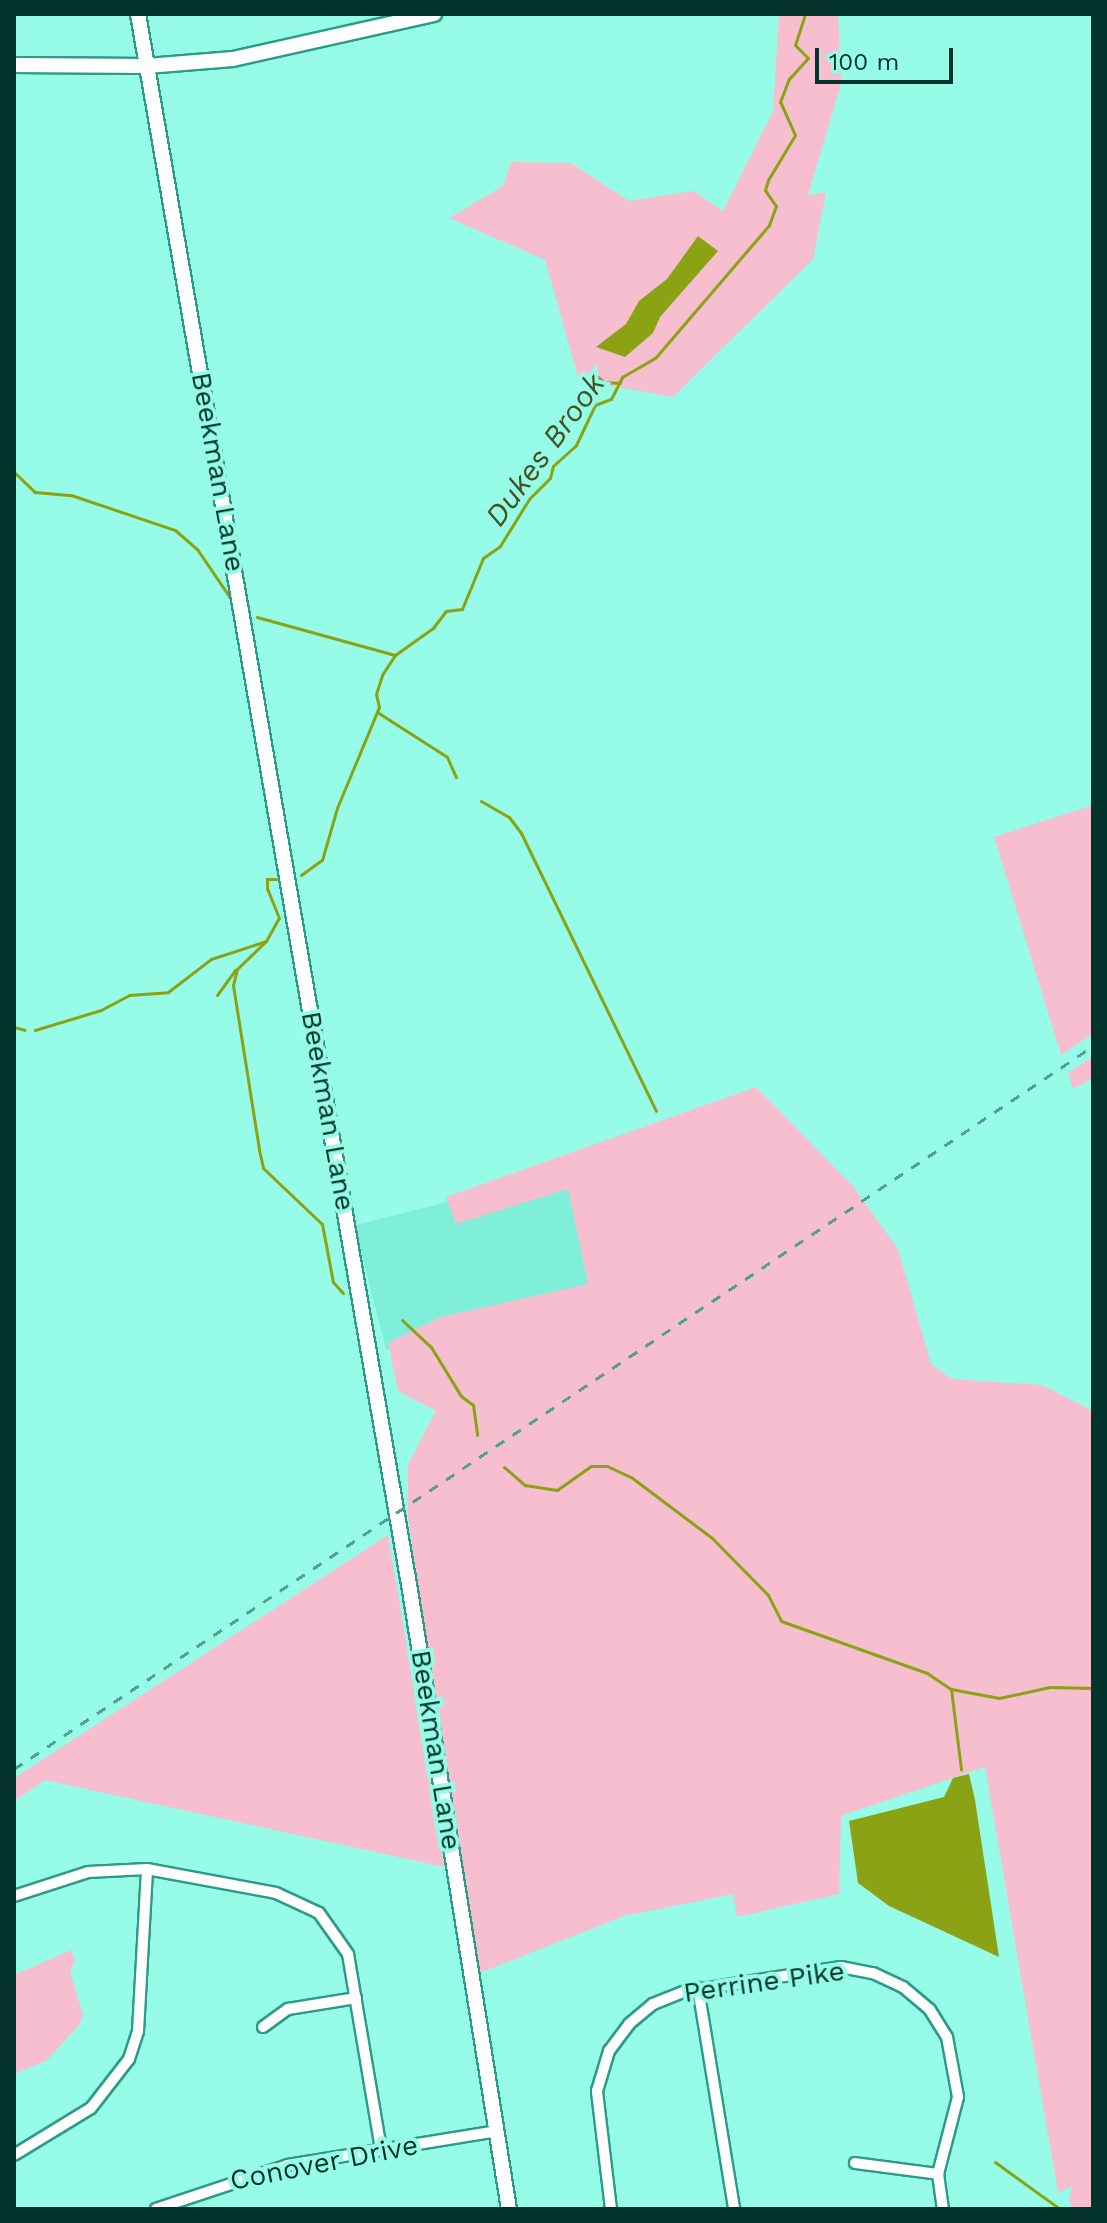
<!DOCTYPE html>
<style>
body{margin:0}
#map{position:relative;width:1107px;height:2223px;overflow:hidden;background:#96fce8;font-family:"Work Sans",sans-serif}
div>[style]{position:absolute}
.built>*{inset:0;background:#7fefda;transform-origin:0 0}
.green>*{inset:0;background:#f6bece}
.water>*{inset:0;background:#8ba214}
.stream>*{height:3px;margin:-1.5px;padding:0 1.5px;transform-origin:1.5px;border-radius:1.5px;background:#8ba214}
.roads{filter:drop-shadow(2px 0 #2e9b89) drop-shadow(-2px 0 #2e9b89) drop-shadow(0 2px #2e9b89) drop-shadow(0 -2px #2e9b89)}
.street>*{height:10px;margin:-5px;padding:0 5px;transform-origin:5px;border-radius:5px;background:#fff}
.secondary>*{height:14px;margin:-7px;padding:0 7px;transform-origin:7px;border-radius:7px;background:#fff}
.rail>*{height:3px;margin-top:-1.5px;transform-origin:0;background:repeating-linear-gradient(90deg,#53a091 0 10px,transparent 0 20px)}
span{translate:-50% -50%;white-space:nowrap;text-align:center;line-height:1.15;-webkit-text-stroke:8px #96fce8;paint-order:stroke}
.street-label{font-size:28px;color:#03332b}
.water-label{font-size:30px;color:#46511f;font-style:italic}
.frame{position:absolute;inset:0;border:16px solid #03332b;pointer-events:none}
.scale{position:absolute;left:815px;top:48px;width:138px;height:36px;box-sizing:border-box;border:4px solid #03332b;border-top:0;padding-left:10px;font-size:24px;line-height:28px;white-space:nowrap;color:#03332b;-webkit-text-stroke:6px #96fce8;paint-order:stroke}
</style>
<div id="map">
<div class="built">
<i style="left:576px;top:1170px;width:129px;height:228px;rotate:76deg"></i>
</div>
<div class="green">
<i style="clip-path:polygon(779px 14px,838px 14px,841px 84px,808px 195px,826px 192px,813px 259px,673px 397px,579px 380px,545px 260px,449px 218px,503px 186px,511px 162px,571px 163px,629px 201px,693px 191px,723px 211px,773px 111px)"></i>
<i style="clip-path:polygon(1093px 805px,1093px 1034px,1061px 1055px,994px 837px)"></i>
<i style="clip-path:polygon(1093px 1056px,1093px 1078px,1073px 1089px,1068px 1073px)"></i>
<i style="clip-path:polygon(756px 1087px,852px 1185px,898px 1249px,931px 1364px,952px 1379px,1042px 1385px,1093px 1411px,1093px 2209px,1074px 2209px,1069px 2202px,1072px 2186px,1058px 2193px,985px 1767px,841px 1816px,839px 1894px,737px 1917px,733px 1894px,624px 1916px,477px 1974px,408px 1517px,408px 1464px,436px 1411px,398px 1391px,388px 1343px,440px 1317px,588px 1284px,568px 1189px,456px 1224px,446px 1197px)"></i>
<i style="clip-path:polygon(388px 1535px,444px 1867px,45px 1780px,14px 1801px,14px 1778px)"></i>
<i style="clip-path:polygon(71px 1950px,75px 1962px,70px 1971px,83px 2015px,80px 2024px,46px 2061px,14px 2074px,14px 1975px)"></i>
</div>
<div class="water">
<i style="clip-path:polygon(698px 236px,718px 251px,660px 317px,653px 333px,625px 357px,596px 347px,626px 324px,639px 301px,667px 279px)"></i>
<i style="clip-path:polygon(969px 1774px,975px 1800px,999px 1957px,889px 1906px,858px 1883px,849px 1821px,944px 1797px,953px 1778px)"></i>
</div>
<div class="stream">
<i style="left:592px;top:372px;width:16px;rotate:40deg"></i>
<i style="left:604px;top:382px;width:16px;rotate:4deg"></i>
<i style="left:14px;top:472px;width:29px;rotate:44deg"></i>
<i style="left:35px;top:492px;width:36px;rotate:5deg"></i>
<i style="left:71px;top:495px;width:110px;rotate:18.6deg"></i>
<i style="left:175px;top:530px;width:29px;rotate:41deg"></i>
<i style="left:197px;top:549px;width:60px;rotate:55.8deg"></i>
<i style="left:257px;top:617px;width:143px;rotate:15.4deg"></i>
<i style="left:377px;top:712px;width:83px;rotate:32.7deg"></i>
<i style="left:447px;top:757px;width:22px;rotate:66deg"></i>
<i style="left:481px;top:801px;width:32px;rotate:30deg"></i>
<i style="left:509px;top:817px;width:20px;rotate:53deg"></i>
<i style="left:521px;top:833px;width:309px;rotate:64.1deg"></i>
<i style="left:301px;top:875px;width:26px;rotate:-36deg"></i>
<i style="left:322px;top:860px;width:54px;rotate:-73.9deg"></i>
<i style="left:337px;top:808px;width:109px;rotate:-67.4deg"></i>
<i style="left:379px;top:707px;width:13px;rotate:-103deg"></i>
<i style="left:376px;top:694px;width:20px;rotate:-72deg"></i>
<i style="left:382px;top:675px;width:24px;rotate:-57deg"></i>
<i style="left:395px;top:655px;width:47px;rotate:-35.4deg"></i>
<i style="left:433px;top:628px;width:21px;rotate:-53deg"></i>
<i style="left:446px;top:611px;width:16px;rotate:-7deg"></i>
<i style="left:462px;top:609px;width:55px;rotate:-67.6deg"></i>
<i style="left:483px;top:558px;width:21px;rotate:-35deg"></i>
<i style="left:500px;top:546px;width:55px;rotate:-58.3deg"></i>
<i style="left:529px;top:499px;width:30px;rotate:-45deg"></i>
<i style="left:550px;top:478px;width:12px;rotate:-76deg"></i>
<i style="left:553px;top:466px;width:31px;rotate:-42deg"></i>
<i style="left:576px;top:445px;width:44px;rotate:-64.6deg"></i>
<i style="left:595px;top:405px;width:17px;rotate:-21deg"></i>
<i style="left:611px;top:399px;width:25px;rotate:-63deg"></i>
<i style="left:622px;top:377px;width:39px;rotate:-30deg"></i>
<i style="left:656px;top:357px;width:174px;rotate:-49.4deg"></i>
<i style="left:769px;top:225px;width:20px;rotate:-70deg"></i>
<i style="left:776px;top:206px;width:19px;rotate:-125deg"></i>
<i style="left:765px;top:190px;width:10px;rotate:-73deg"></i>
<i style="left:768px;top:180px;width:52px;rotate:-59deg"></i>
<i style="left:795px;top:135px;width:36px;rotate:-114deg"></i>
<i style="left:780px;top:102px;width:25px;rotate:-69deg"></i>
<i style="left:789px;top:79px;width:28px;rotate:-48deg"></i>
<i style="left:808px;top:58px;width:18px;rotate:-135deg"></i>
<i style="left:795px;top:45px;width:33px;rotate:-72deg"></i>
<i style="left:266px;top:941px;width:40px;rotate:136deg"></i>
<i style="left:237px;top:969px;width:16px;rotate:104deg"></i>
<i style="left:233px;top:985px;width:167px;rotate:81deg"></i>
<i style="left:259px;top:1150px;width:18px;rotate:77deg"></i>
<i style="left:263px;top:1168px;width:81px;rotate:43.5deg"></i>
<i style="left:322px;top:1224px;width:59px;rotate:79.3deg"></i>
<i style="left:333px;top:1282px;width:15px;rotate:48deg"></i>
<i style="left:217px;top:995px;width:31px;rotate:-54deg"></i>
<i style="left:14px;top:1027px;width:11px;rotate:15deg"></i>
<i style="left:35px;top:1030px;width:69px;rotate:-16.9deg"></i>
<i style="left:101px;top:1010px;width:32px;rotate:-28deg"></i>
<i style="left:129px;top:995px;width:39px;rotate:-4deg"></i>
<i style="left:168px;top:992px;width:54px;rotate:-37.5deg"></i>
<i style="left:211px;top:959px;width:58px;rotate:-18.1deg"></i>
<i style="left:266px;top:941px;width:26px;rotate:-61deg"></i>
<i style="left:279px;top:918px;width:31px;rotate:-112deg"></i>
<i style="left:267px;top:889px;width:10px;rotate:-90deg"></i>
<i style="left:267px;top:879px;width:9px"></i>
<i style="left:402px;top:1320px;width:40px;rotate:43deg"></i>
<i style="left:431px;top:1347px;width:57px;rotate:58.5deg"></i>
<i style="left:461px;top:1396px;width:15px;rotate:37deg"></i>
<i style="left:473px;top:1405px;width:30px;rotate:82deg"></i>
<i style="left:504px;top:1467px;width:28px;rotate:41deg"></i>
<i style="left:525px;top:1485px;width:32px;rotate:9deg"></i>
<i style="left:557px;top:1490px;width:42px;rotate:-35.2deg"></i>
<i style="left:591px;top:1466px;width:16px"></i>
<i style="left:607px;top:1466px;width:26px;rotate:25deg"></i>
<i style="left:631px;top:1477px;width:101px;rotate:37deg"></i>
<i style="left:712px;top:1538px;width:80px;rotate:45.5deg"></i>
<i style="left:768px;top:1595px;width:29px;rotate:63deg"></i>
<i style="left:781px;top:1621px;width:155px;rotate:19.6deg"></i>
<i style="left:927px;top:1673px;width:29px;rotate:34deg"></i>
<i style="left:951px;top:1689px;width:49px;rotate:10.6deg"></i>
<i style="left:999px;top:1698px;width:52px;rotate:-12.2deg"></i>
<i style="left:1050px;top:1687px;width:43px;rotate:1.3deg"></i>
<i style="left:951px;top:1689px;width:81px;rotate:82.9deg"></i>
<i style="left:995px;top:2162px;width:80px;rotate:35.9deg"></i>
</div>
<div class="roads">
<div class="street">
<i style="left:14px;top:1896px;width:78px;rotate:-18deg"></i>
<i style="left:88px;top:1872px;width:59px;rotate:-2.9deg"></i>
<i style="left:147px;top:1869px;width:131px;rotate:10.5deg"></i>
<i style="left:276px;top:1893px;width:47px;rotate:24.9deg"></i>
<i style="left:319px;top:1913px;width:50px;rotate:54.7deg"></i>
<i style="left:348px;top:1954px;width:199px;rotate:80.4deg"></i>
<i style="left:698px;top:1988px;width:224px;rotate:80.7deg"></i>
<i style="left:263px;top:2027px;width:31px;rotate:-36deg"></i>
<i style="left:288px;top:2009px;width:69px;rotate:-9.2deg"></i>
<i style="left:14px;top:2155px;width:90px;rotate:-31.4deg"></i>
<i style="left:91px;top:2108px;width:62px;rotate:-52.2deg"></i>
<i style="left:129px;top:2059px;width:29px;rotate:-72deg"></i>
<i style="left:138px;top:2031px;width:162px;rotate:-86.8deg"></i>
<i style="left:855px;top:2163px;width:84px;rotate:7.5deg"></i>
<i style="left:156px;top:2209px;width:139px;rotate:-18.4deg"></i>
<i style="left:288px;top:2165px;width:212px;rotate:-9.2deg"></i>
<i style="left:611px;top:2209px;width:119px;rotate:-96.8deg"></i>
<i style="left:597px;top:2091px;width:42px;rotate:-73.3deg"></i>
<i style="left:609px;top:2051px;width:34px;rotate:-53deg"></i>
<i style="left:629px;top:2024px;width:31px;rotate:-40deg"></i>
<i style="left:653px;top:2004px;width:32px;rotate:-22deg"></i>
<i style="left:683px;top:1992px;width:160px;rotate:-9deg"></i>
<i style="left:841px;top:1967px;width:33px;rotate:11deg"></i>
<i style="left:873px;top:1973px;width:33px;rotate:25deg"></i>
<i style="left:903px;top:1987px;width:35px;rotate:40deg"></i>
<i style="left:930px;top:2010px;width:32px;rotate:58deg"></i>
<i style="left:947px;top:2037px;width:61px;rotate:79.6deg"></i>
<i style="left:958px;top:2097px;width:80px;rotate:104.6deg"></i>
<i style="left:938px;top:2174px;width:35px;rotate:82deg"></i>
</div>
<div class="secondary">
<i style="left:138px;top:14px;width:1587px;rotate:80.21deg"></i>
<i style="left:408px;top:1578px;width:639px;rotate:80.91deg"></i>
<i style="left:14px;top:65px;width:133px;rotate:0.4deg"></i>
<i style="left:147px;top:66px;width:86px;rotate:-4.7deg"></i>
<i style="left:233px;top:59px;width:206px;rotate:-12.6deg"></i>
</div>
</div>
<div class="rail">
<i style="left:14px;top:1769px;width:1299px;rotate:-33.82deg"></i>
</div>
<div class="street-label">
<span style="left:218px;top:472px;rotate:80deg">Beekman Lane</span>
<span style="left:328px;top:1111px;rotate:80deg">Beekman Lane</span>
<span style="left:436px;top:1750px;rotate:81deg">Beekman Lane</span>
<span style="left:764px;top:1982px;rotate:-8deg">Perrine Pike</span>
<span style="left:324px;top:2163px;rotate:-11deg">Conover Drive</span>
</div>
<div class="water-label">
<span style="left:545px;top:450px;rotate:-54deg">Dukes Brook</span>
</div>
<div class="frame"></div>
<div class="scale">100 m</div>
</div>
